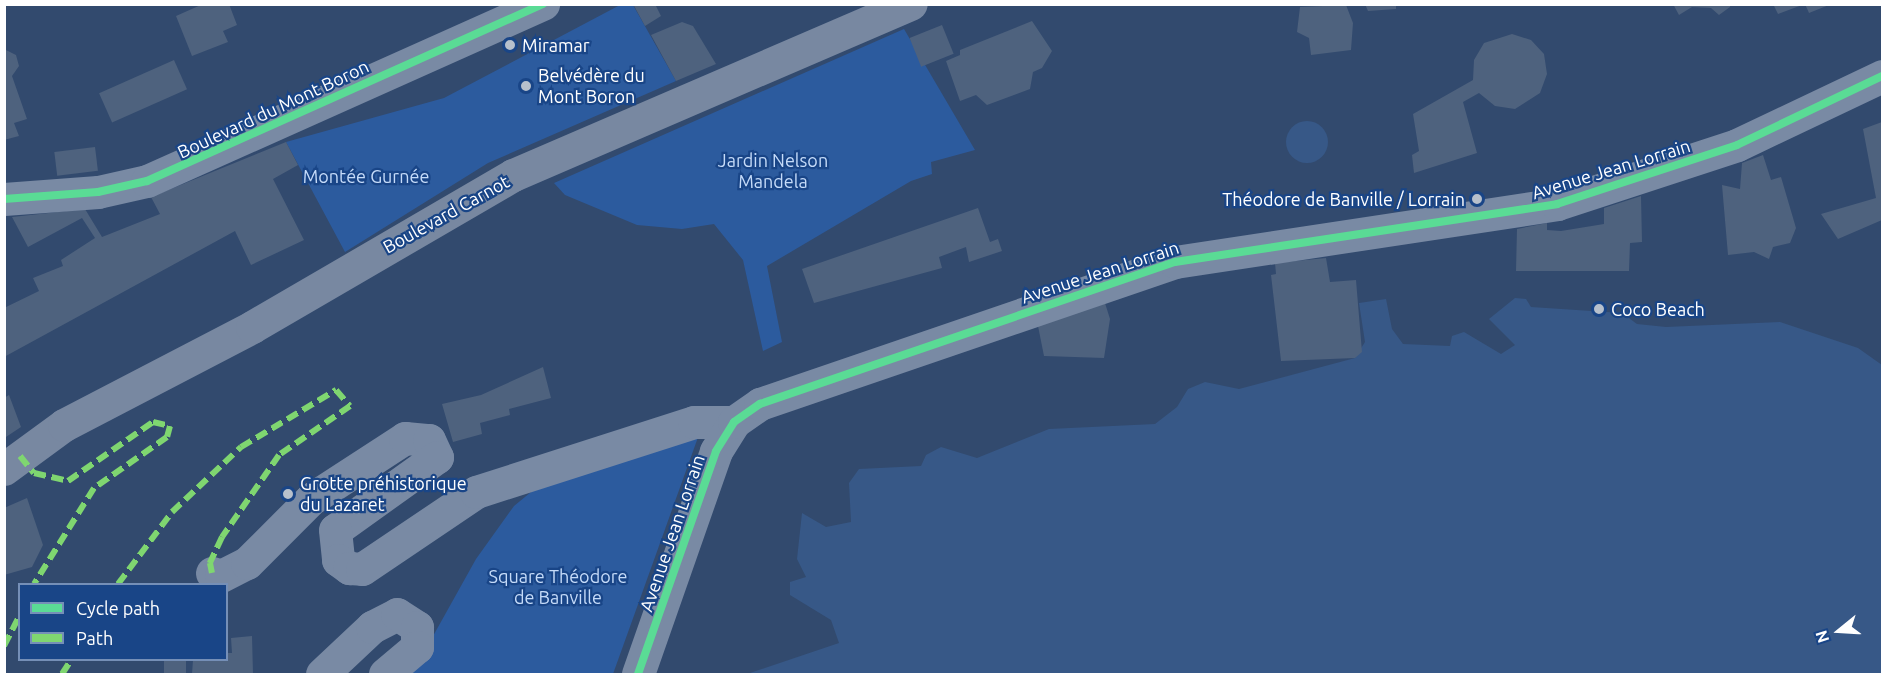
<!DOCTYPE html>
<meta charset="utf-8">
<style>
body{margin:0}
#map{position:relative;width:1887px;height:679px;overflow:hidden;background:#324a6e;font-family:Ubuntu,sans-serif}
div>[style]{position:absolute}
.green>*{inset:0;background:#2c5b9e}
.water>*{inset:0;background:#375887}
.round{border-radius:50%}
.building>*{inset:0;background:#4e627e;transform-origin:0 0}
.minor>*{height:33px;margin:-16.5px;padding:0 16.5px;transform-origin:16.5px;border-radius:16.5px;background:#798aa4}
.major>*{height:33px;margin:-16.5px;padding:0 16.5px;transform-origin:16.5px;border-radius:16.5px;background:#7888a1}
.quiet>*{height:6px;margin-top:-3px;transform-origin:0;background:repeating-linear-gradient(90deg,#7fd670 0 12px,transparent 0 18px)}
.cycleway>*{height:8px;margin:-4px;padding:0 4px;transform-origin:4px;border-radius:4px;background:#5adb95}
.dots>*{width:16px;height:16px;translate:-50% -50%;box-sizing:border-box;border:3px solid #194587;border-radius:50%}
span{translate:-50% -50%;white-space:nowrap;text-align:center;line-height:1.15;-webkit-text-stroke:4.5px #194587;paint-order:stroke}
.poi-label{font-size:18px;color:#fff}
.left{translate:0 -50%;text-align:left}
.right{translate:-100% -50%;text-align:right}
.street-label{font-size:18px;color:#fff}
.park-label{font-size:18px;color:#c5dbf9}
.frame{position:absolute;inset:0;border:6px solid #fff;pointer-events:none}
.legend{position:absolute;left:18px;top:583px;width:210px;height:78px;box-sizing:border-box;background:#194587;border:2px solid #758fb7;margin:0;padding:8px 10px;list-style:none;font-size:18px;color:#fff}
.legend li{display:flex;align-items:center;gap:12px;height:30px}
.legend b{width:30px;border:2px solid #758fb7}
.north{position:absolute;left:1809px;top:601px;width:60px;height:60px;-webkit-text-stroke:4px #194587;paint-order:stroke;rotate:252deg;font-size:16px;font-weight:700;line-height:24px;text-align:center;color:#fff}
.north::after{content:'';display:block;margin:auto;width:21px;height:27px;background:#fff;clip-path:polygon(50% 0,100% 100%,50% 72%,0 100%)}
</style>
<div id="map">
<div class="green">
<i style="clip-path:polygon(620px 5px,633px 5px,676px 81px,488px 163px,345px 252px,286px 142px,444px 98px)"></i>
<i style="clip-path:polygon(904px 29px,975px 150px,931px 162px,932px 174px,911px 181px,767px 266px,782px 342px,763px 351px,743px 260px,714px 224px,682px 229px,637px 225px,565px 195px,554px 183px)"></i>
<i style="clip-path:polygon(701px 429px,613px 674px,402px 674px,418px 663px,476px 559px,514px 506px,559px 469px)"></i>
</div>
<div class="water">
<i class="round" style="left:1286px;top:121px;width:42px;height:42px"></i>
<i style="clip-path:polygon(1515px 298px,1526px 299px,1531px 307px,1622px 313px,1637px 324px,1666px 327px,1780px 322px,1858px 348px,1882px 365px,1882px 674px,747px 674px,839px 643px,831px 620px,790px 595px,790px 582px,806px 577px,797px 559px,802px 513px,826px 527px,851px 522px,849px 483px,859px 469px,921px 466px,926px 455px,941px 447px,977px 458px,1049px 429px,1155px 424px,1177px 407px,1188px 389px,1205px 382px,1239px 389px,1355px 358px,1365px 342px,1359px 303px,1386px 299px,1392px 329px,1403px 344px,1450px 346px,1452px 336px,1464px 332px,1501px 354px,1515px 345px,1489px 319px)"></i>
</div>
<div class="building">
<i style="clip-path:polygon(203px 4px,229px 4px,237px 25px,223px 31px,228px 42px,192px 56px,176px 16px)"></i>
<i style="clip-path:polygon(633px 4px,655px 4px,661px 16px,645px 26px)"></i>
<i style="clip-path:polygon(1365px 4px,1396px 4px,1396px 9px,1368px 11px)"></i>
<i style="clip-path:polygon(1673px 4px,1730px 4px,1730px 7px,1719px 15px,1711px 8px,1692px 7px,1679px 15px)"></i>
<i style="clip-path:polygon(1773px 4px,1802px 4px,1802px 5px,1778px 14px)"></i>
<i style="clip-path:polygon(1805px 4px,1829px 4px,1829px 5px,1809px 13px)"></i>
<i style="clip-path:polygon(1346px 5px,1353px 23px,1351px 50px,1311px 55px,1309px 38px,1297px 32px,1300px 7px)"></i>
<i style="clip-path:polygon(1032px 21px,1052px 51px,1042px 68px,1033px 72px,1030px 89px,987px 105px,976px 95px,960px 101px,946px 61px,960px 55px,960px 50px)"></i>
<i style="clip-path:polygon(682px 22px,693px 26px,716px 64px,676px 81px,651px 35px)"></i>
<i style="left:942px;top:25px;width:31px;height:35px;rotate:68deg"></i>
<i style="clip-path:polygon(1512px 34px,1531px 40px,1544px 54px,1547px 74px,1540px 93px,1515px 109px,1495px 106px,1479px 93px,1463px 102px,1477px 153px,1414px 173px,1412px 155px,1419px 151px,1413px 114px,1473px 80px,1474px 60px,1484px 43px)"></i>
<i style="clip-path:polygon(4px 49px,16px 55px,19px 66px,12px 76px,27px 119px,14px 123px,19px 136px,4px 140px)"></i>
<i style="left:174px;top:60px;width:32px;height:82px;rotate:66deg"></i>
<i style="clip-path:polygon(1882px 122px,1882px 220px,1838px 239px,1821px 214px,1876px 198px,1863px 129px)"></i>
<i style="clip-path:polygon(286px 142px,298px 165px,273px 179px,304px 240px,251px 265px,235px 231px,4px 357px,4px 308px,39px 291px,33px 278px,63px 266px,61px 260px,95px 238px,82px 218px,28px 247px,12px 217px,85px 209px,102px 237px,160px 214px,151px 197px)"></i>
<i style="left:95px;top:147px;width:24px;height:41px;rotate:83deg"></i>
<i style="clip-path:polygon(1763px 155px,1771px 180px,1781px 177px,1796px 228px,1790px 243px,1773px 247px,1769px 259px,1754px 252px,1728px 255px,1722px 185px,1740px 189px,1742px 163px)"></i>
<i style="clip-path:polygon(1641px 196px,1642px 242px,1630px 243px,1629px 271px,1516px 271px,1517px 229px,1547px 223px,1547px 230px,1561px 231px,1604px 224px,1604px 208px)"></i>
<i style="clip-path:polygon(978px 208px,990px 242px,998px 239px,1002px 251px,969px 262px,966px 247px,939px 257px,942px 268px,814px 303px,802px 269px)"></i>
<i style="clip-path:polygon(1326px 258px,1330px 282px,1356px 280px,1362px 352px,1355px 358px,1281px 361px,1271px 275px,1276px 274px,1275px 263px)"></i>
<i style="clip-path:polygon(1105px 303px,1110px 319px,1104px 358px,1044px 356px,1038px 326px)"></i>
<i style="clip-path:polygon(543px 367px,551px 398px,509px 409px,510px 415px,480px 423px,482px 434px,453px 442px,442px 404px,481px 395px)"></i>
<i style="clip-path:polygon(9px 395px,21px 427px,6px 437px,4px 398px)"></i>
<i style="clip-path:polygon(27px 498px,43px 545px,32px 567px,4px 575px,4px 508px)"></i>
<i style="clip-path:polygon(252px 636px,253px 674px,192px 674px,193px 660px,226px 660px,226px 653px,232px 653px,231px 638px)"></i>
<i style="left:164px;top:660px;width:22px;height:14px"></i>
</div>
<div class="minor">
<i style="left:4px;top:199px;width:94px;rotate:-4.3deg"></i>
<i style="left:98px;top:192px;width:50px;rotate:-12.7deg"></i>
<i style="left:147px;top:181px;width:434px;rotate:-24.1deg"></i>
<i style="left:212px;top:573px;width:9px;rotate:18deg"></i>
<i style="left:221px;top:576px;width:29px;rotate:-27deg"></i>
<i style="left:247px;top:563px;width:91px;rotate:-45deg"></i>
<i style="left:311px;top:499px;width:112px;rotate:-33deg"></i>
<i style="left:405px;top:438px;width:24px;rotate:5deg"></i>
<i style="left:429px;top:440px;width:19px;rotate:65deg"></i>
<i style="left:437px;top:457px;width:125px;rotate:144.4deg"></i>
<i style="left:335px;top:530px;width:30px;rotate:84deg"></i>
<i style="left:338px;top:560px;width:14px;rotate:36deg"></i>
<i style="left:349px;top:568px;width:13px;rotate:4deg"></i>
<i style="left:362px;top:569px;width:138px;rotate:-34deg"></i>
<i style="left:476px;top:492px;width:229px;rotate:-17.8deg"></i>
<i style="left:694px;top:422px;width:40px"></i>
<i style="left:322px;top:674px;width:69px;rotate:-43.2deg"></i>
<i style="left:372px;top:627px;width:28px;rotate:-27deg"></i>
<i style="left:397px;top:614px;width:24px;rotate:33deg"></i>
<i style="left:417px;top:627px;width:20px;rotate:90deg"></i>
<i style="left:417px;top:647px;width:42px;rotate:139.8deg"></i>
<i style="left:638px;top:674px;width:236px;rotate:-70.7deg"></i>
<i style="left:716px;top:451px;width:34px;rotate:-58deg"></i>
<i style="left:734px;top:422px;width:32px;rotate:-35deg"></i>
<i style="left:760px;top:404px;width:439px;rotate:-18.9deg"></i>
<i style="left:1175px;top:262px;width:386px;rotate:-8.6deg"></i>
<i style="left:1557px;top:204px;width:189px;rotate:-18.1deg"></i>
<i style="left:1737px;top:145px;width:161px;rotate:-25.4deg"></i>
</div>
<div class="major">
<i style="left:4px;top:469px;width:74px;rotate:-36.3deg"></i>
<i style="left:64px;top:425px;width:212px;rotate:-27.5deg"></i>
<i style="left:252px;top:327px;width:302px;rotate:-30.2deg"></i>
<i style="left:513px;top:175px;width:433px;rotate:-23.3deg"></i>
</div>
<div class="quiet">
<i style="left:20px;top:456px;width:22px;rotate:51deg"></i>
<i style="left:34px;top:473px;width:35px;rotate:13deg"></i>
<i style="left:68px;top:481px;width:103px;rotate:-34.8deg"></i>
<i style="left:153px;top:422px;width:17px;rotate:13deg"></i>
<i style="left:170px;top:426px;width:11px;rotate:105deg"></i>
<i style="left:167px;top:437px;width:89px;rotate:145.1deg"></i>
<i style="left:94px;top:488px;width:113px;rotate:122deg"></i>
<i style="left:118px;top:584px;width:90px;rotate:-53.1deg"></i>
<i style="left:172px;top:512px;width:95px;rotate:-43.3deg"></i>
<i style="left:241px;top:447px;width:111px;rotate:-31deg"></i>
<i style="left:336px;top:390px;width:21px;rotate:49deg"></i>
<i style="left:350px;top:406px;width:86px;rotate:145.4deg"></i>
<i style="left:279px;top:455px;width:100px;rotate:124.8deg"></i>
<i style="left:222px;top:537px;width:29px;rotate:115deg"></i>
<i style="left:210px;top:563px;width:10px;rotate:79deg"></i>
<i style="left:4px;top:646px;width:35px;rotate:-63deg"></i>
<i style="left:62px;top:674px;width:17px;rotate:-57deg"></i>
</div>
<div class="cycleway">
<i style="left:4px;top:199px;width:94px;rotate:-4.3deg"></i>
<i style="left:98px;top:192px;width:50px;rotate:-12.7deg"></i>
<i style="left:147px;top:181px;width:434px;rotate:-24.1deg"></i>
<i style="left:638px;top:674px;width:236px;rotate:-70.7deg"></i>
<i style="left:716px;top:451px;width:34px;rotate:-58deg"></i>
<i style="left:734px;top:422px;width:32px;rotate:-35deg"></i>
<i style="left:760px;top:404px;width:439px;rotate:-18.9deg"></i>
<i style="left:1175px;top:262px;width:386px;rotate:-8.6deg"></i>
<i style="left:1557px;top:204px;width:189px;rotate:-18.1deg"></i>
<i style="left:1737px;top:145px;width:161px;rotate:-25.4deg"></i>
</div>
<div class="dots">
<i style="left:510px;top:45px;background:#b7c0cc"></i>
<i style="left:526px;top:86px;background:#b7c0cc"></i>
<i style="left:1477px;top:199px;background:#b7c0cc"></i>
<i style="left:1599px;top:309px;background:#b7c0cc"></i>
<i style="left:288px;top:494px;background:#b7c0cc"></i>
</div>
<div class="poi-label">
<span class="left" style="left:522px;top:45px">Miramar</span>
<span class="left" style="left:538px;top:86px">Belvédère du<br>Mont Boron</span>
<span class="right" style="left:1465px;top:199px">Théodore de Banville / Lorrain</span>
<span class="left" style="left:1611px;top:309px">Coco Beach</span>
<span class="left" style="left:300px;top:494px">Grotte préhistorique<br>du Lazaret</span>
</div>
<div class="street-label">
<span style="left:273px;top:109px;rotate:-25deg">Boulevard du Mont Boron</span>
<span style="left:1611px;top:169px;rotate:-17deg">Avenue Jean Lorrain</span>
<span style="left:446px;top:214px;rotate:-29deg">Boulevard Carnot</span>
<span style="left:1100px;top:272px;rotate:-18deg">Avenue Jean Lorrain</span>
<span style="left:672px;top:533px;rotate:-71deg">Avenue Jean Lorrain</span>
</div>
<div class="park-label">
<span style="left:773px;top:171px">Jardin Nelson<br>Mandela</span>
<span style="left:366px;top:176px">Montée Gurnée</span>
<span style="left:558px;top:587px">Square Théodore<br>de Banville</span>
</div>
<div class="frame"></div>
<ul class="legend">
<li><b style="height:8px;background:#5adb95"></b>Cycle path</li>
<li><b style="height:8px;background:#7fd670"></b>Path</li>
</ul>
<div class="north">N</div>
</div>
